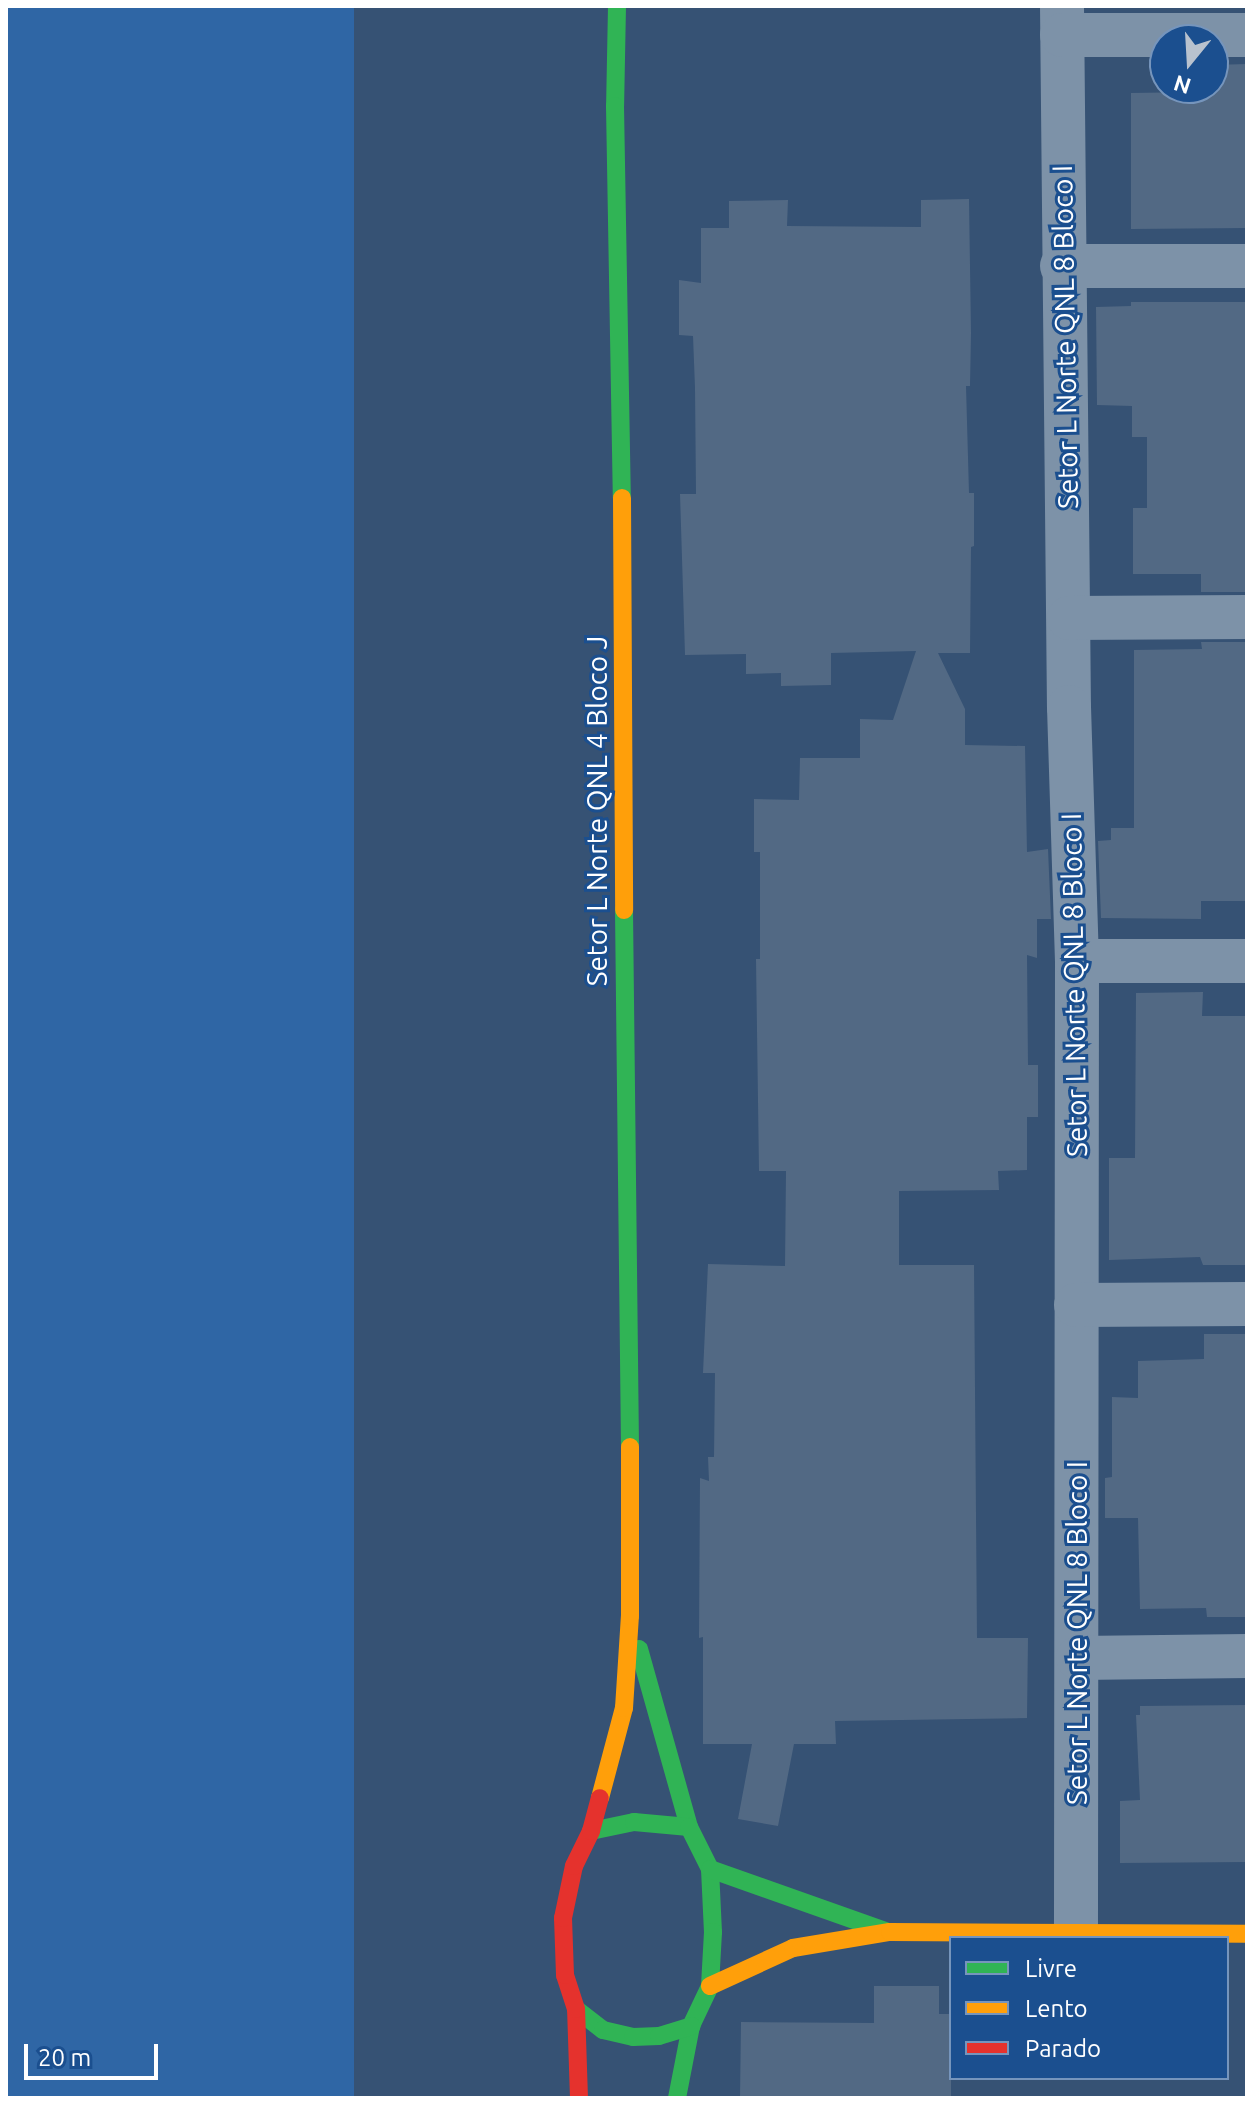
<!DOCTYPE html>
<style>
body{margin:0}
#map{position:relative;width:1253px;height:2104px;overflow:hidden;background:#365274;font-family:Ubuntu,sans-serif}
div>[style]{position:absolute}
.green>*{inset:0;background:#2f66a5;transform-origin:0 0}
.building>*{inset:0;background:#526984}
.street>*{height:44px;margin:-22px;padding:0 22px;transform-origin:22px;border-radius:22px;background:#7d92a8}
.fast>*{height:18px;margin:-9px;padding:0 9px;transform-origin:9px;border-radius:9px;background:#30b455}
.slow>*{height:18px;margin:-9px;padding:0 9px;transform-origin:9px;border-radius:9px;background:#ff9f0a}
.jam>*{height:18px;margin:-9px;padding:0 9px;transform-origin:9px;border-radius:9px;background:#e5322d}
span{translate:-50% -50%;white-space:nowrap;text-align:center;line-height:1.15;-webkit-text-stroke:6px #1b4f8f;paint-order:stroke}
.street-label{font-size:28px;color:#fff}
.frame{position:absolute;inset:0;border:8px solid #fff;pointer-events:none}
.legend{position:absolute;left:949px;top:1936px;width:280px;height:144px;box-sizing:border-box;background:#1b4f8f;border:2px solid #7695bc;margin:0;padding:10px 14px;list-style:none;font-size:24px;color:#fff}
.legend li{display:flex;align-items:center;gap:16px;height:40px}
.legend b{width:40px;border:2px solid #7695bc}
.north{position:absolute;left:1149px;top:24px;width:80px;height:80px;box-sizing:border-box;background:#1b4f8f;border:2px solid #7695bc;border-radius:50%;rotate:198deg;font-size:22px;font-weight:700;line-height:32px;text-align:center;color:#fff}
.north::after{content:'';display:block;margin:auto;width:28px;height:36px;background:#b9c2ce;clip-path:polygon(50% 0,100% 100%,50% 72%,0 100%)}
.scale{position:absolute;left:24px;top:2044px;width:134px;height:36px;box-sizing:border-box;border:4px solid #fff;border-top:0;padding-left:10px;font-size:24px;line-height:28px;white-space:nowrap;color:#fff;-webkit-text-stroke:6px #1b4f8f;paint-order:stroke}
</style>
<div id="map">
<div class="green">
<i style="left:6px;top:6px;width:348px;height:2092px"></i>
</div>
<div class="building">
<i style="clip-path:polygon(1247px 64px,1247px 228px,1131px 229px,1131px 93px,1197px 92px,1198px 88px,1213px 88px,1213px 65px)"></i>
<i style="clip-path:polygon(969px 199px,971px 333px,970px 386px,966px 386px,969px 493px,974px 493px,974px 546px,971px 547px,970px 653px,938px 653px,965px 709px,965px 745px,1025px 746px,1027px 852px,1048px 849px,1051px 919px,1037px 919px,1037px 958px,1027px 955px,1028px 1065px,1038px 1065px,1038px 1117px,1027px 1117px,1027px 1170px,998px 1171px,999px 1190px,899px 1191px,899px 1265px,974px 1265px,977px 1638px,1028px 1638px,1027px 1718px,835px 1721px,836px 1744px,794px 1744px,778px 1826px,738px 1819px,752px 1744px,703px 1744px,703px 1637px,699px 1638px,700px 1478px,709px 1481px,708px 1457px,714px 1457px,715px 1373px,703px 1373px,708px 1264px,785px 1266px,786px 1171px,759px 1171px,756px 959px,760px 959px,760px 852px,754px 852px,754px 799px,799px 800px,800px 758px,860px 758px,860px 719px,893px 720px,916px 651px,831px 653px,831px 685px,781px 686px,781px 673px,746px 674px,746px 654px,685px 655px,680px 494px,696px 494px,695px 388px,693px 336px,679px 335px,679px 280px,701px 283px,701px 228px,729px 228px,729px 201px,788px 200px,787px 226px,921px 227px,921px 200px)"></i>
<i style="clip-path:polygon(1131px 302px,1247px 302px,1247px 592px,1201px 592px,1201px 574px,1133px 574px,1133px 508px,1147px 508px,1147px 437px,1132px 437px,1132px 406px,1097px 405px,1096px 307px,1131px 306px)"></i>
<i style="clip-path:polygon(1201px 642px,1247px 642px,1247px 901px,1201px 901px,1201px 919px,1101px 918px,1098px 841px,1111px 840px,1111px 828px,1134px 828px,1134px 650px,1202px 649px)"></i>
<i style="clip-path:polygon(1203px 992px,1202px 1016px,1247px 1016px,1247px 1265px,1203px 1265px,1200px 1257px,1109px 1260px,1109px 1158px,1135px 1158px,1136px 993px)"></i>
<i style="clip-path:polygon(1204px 1334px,1247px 1334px,1247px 1617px,1207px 1617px,1206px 1608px,1140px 1609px,1138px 1518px,1105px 1518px,1105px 1478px,1112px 1477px,1112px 1397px,1138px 1398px,1138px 1361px,1204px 1359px)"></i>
<i style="clip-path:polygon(1247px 1705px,1247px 1862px,1120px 1863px,1120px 1801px,1140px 1800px,1136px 1715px,1140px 1715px,1140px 1706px)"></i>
<i style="clip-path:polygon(874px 1986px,939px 1986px,939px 2014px,951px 2014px,951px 2098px,740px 2098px,741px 2022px,874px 2023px)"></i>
</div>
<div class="street">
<i style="left:1062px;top:6px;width:701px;rotate:89.43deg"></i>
<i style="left:1069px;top:707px;width:254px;rotate:88.2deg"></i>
<i style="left:1077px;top:961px;width:974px;rotate:90.06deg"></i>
<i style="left:1062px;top:35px;width:185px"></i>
<i style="left:1062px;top:266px;width:185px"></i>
<i style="left:1069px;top:618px;width:178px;rotate:-0.3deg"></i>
<i style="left:1077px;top:961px;width:170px"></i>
<i style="left:1076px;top:1305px;width:171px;rotate:-0.3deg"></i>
<i style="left:1078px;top:1658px;width:169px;rotate:-0.7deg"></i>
</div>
<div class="fast">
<i style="left:617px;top:6px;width:100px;rotate:91.1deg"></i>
<i style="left:615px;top:106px;width:392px;rotate:89deg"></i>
<i style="left:624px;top:910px;width:537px;rotate:89.36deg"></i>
<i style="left:639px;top:1649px;width:185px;rotate:74.3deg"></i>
<i style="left:591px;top:1831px;width:44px;rotate:-11.8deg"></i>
<i style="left:634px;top:1822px;width:55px;rotate:5.2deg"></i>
<i style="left:689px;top:1827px;width:47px;rotate:63.4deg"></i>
<i style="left:710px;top:1869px;width:63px;rotate:87.3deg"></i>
<i style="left:713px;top:1932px;width:54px;rotate:93.2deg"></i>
<i style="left:710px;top:1986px;width:44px;rotate:115.4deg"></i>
<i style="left:691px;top:2026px;width:73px;rotate:101deg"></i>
<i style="left:710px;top:1869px;width:186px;rotate:19.5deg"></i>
<i style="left:576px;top:2009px;width:34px;rotate:38deg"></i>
<i style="left:603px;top:2030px;width:31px;rotate:13deg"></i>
<i style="left:633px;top:2037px;width:26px;rotate:-2deg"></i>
<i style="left:659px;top:2036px;width:34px;rotate:-17deg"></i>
</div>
<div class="slow">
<i style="left:622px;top:498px;width:412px;rotate:89.7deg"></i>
<i style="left:600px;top:1798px;width:93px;rotate:-75.1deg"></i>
<i style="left:624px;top:1708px;width:92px;rotate:-86.3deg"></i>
<i style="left:630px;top:1616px;width:169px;rotate:-90deg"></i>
<i style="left:710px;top:1986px;width:91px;rotate:-24.6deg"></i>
<i style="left:793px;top:1948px;width:98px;rotate:-9.4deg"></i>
<i style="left:890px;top:1932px;width:357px;rotate:0.3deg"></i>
</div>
<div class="jam">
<i style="left:579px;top:2098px;width:89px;rotate:-91.9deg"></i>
<i style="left:576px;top:2009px;width:36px;rotate:-108deg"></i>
<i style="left:565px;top:1975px;width:57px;rotate:-92deg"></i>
<i style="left:563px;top:1918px;width:53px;rotate:-78.1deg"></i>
<i style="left:574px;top:1866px;width:39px;rotate:-64deg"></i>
<i style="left:591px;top:1831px;width:34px;rotate:-75deg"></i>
</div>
<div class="street-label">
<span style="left:1065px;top:337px;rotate:-91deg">Setor L Norte QNL 8 Bloco I</span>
<span style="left:597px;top:811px;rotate:-90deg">Setor L Norte QNL 4 Bloco J</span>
<span style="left:1074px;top:985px;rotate:-91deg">Setor L Norte QNL 8 Bloco I</span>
<span style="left:1077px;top:1633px;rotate:-90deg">Setor L Norte QNL 8 Bloco I</span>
</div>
<div class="frame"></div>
<ul class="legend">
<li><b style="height:10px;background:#30b455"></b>Livre</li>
<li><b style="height:10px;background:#ff9f0a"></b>Lento</li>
<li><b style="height:10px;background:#e5322d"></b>Parado</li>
</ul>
<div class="north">N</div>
<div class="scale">20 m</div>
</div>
